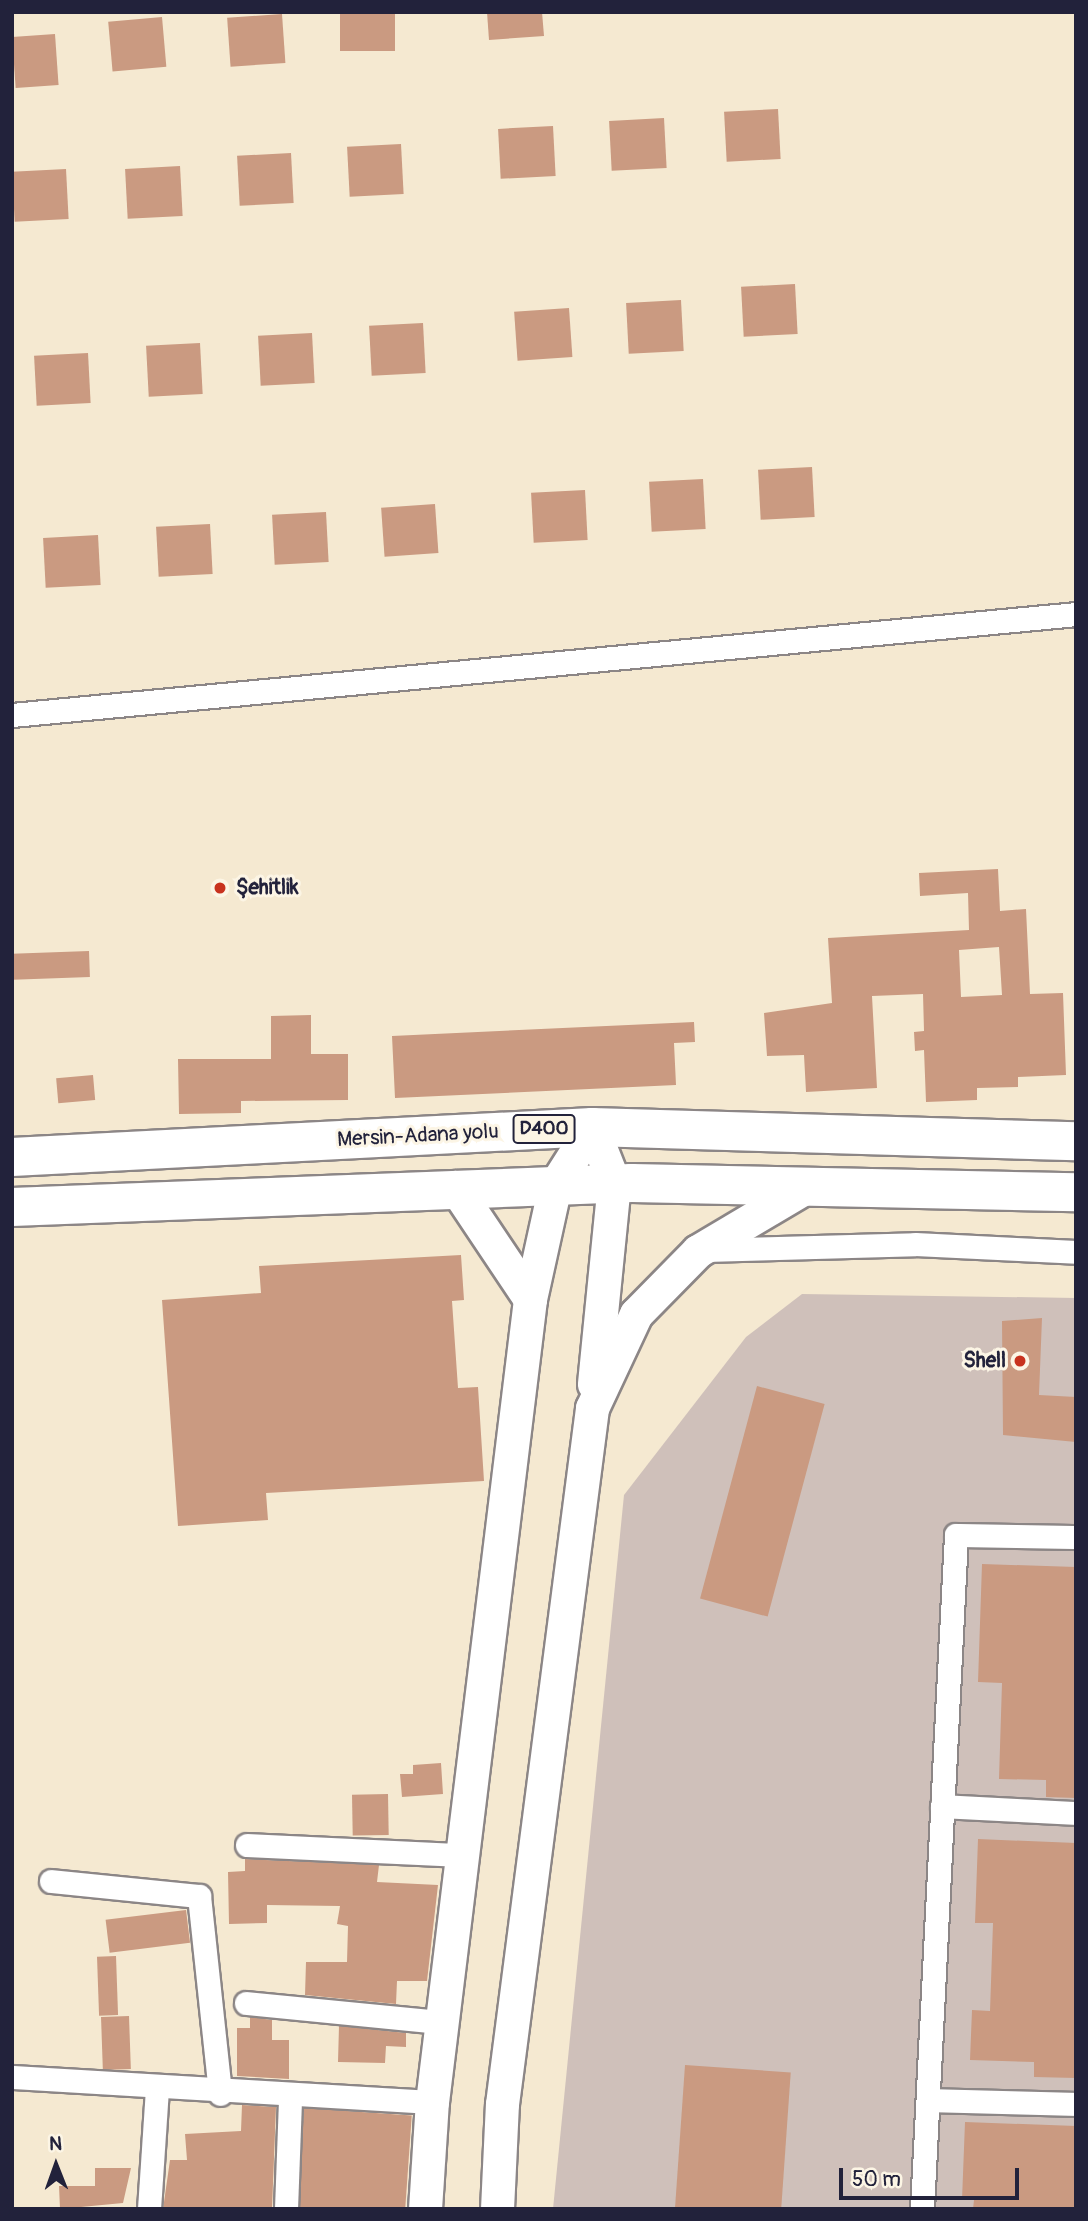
<!DOCTYPE html>
<meta charset="utf-8">
<style>
body{margin:0}
#map{position:relative;width:1088px;height:2221px;overflow:hidden;background:#f5e9d1;font-family:Pangolin,sans-serif}
div>[style]{position:absolute}
.industrial>*{inset:0;background:#cfc0ba}
.building>*{inset:0;background:#ca9a81;transform-origin:0 0}
.roads{filter:drop-shadow(2px 0 #8c8686) drop-shadow(-2px 0 #8c8686) drop-shadow(0 2px #8c8686) drop-shadow(0 -2px #8c8686)}
.minor>*{height:23px;margin:-11.5px;padding:0 11.5px;transform-origin:11.5px;border-radius:11.5px;background:#fff}
.secondary>*{height:33px;margin:-16.5px;padding:0 16.5px;transform-origin:16.5px;border-radius:16.5px;background:#fff}
.trunk>*{height:38px;margin:-19px;padding:0 19px;transform-origin:19px;border-radius:19px;background:#fff}
.dots>*{width:19px;height:19px;translate:-50% -50%;box-sizing:border-box;border:4px solid #fcf5e5;border-radius:50%}
span{translate:-50% -50%;white-space:nowrap;text-align:center;line-height:1.15;-webkit-text-stroke:6px #fcf5e5;paint-order:stroke}
.shield-label span{padding:2px 5px;background:#fcf5e5;border:2px solid;border-radius:5px;-webkit-text-stroke-width:0}
.shield-label{font-size:19px;color:#22223b;font-weight:700}
.poi-label{font-size:21px;color:#22223b;font-weight:700}
.left{translate:0 -50%;text-align:left}
.right{translate:-100% -50%;text-align:right}
.street-label{font-size:21px;color:#22223b}
.frame{position:absolute;inset:0;border:14px solid #22223b;pointer-events:none}
.north{position:absolute;left:21px;top:2130px;width:70px;height:70px;-webkit-text-stroke:5px #fcf5e5;paint-order:stroke;rotate:359deg;font-size:19px;font-weight:700;line-height:28px;text-align:center;color:#22223b}
.north::after{content:'';display:block;margin:auto;width:24px;height:32px;background:#22223b;clip-path:polygon(50% 0,100% 100%,50% 72%,0 100%)}
.scale{position:absolute;left:839px;top:2168px;width:180px;height:32px;box-sizing:border-box;border:4px solid #22223b;border-top:0;padding-left:9px;font-size:21px;line-height:24px;white-space:nowrap;color:#22223b;-webkit-text-stroke:5px #fcf5e5;paint-order:stroke}
</style>
<div id="map">
<div class="industrial">
<i style="clip-path:polygon(802px 1294px,1076px 1298px,1076px 2209px,553px 2209px,624px 1495px,746px 1337px)"></i>
</div>
<div class="building">
<i style="left:340px;top:12px;width:55px;height:39px"></i>
<i style="clip-path:polygon(487px 12px,542px 12px,544px 36px,489px 40px)"></i>
<i style="left:282px;top:14px;width:49px;height:55px;rotate:86deg"></i>
<i style="left:162px;top:17px;width:50px;height:54px;rotate:85deg"></i>
<i style="left:55px;top:34px;width:51px;height:43px;rotate:86deg"></i>
<i style="left:778px;top:109px;width:50px;height:54px;rotate:87deg"></i>
<i style="left:664px;top:118px;width:50px;height:55px;rotate:87deg"></i>
<i style="left:553px;top:126px;width:50px;height:55px;rotate:87deg"></i>
<i style="left:401px;top:144px;width:50px;height:54px;rotate:87deg"></i>
<i style="left:291px;top:153px;width:50px;height:54px;rotate:87deg"></i>
<i style="left:180px;top:166px;width:50px;height:55px;rotate:87deg"></i>
<i style="left:66px;top:169px;width:50px;height:54px;rotate:87deg"></i>
<i style="left:795px;top:284px;width:50px;height:54px;rotate:87deg"></i>
<i style="left:681px;top:300px;width:51px;height:55px;rotate:87deg"></i>
<i style="left:569px;top:308px;width:49px;height:55px;rotate:86deg"></i>
<i style="left:423px;top:323px;width:50px;height:54px;rotate:87deg"></i>
<i style="left:312px;top:333px;width:50px;height:54px;rotate:87deg"></i>
<i style="left:200px;top:343px;width:51px;height:54px;rotate:87deg"></i>
<i style="left:88px;top:353px;width:50px;height:54px;rotate:87deg"></i>
<i style="left:812px;top:467px;width:50px;height:54px;rotate:87deg"></i>
<i style="left:703px;top:479px;width:50px;height:54px;rotate:87deg"></i>
<i style="left:585px;top:490px;width:50px;height:54px;rotate:87deg"></i>
<i style="left:435px;top:504px;width:49px;height:54px;rotate:86deg"></i>
<i style="left:326px;top:512px;width:50px;height:54px;rotate:87deg"></i>
<i style="left:210px;top:524px;width:50px;height:54px;rotate:87deg"></i>
<i style="left:98px;top:535px;width:50px;height:55px;rotate:87deg"></i>
<i style="clip-path:polygon(evenodd,998px 869px,1000px 911px,1026px 909px,1030px 994px,1063px 993px,1066px 1075px,1018px 1077px,1018px 1087px,977px 1088px,977px 1100px,926px 1102px,924px 1050px,915px 1051px,914px 1032px,924px 1031px,923px 994px,872px 996px,877px 1088px,806px 1092px,804px 1055px,767px 1056px,764px 1013px,832px 1003px,828px 938px,969px 930px,968px 893px,920px 896px,919px 873px,998px 869px,999px 947px,1002px 995px,961px 997px,959px 950px,999px 947px)"></i>
<i style="left:89px;top:951px;width:26px;height:77px;rotate:88deg"></i>
<i style="clip-path:polygon(311px 1015px,311px 1054px,348px 1054px,348px 1100px,241px 1101px,241px 1113px,179px 1114px,178px 1059px,271px 1059px,271px 1016px)"></i>
<i style="clip-path:polygon(694px 1022px,695px 1042px,674px 1043px,676px 1085px,395px 1098px,392px 1036px)"></i>
<i style="left:93px;top:1075px;width:25px;height:37px;rotate:85deg"></i>
<i style="clip-path:polygon(461px 1255px,464px 1300px,452px 1301px,458px 1388px,478px 1387px,484px 1481px,266px 1493px,268px 1520px,178px 1526px,162px 1300px,261px 1293px,259px 1266px)"></i>
<i style="clip-path:polygon(1042px 1318px,1039px 1395px,1076px 1397px,1076px 1442px,1003px 1435px,1002px 1321px)"></i>
<i style="left:757px;top:1386px;width:70px;height:220px;rotate:15deg"></i>
<i style="clip-path:polygon(982px 1564px,1076px 1567px,1076px 1798px,1046px 1797px,1046px 1780px,999px 1779px,1002px 1683px,978px 1682px)"></i>
<i style="clip-path:polygon(441px 1763px,443px 1794px,402px 1797px,400px 1774px,413px 1774px,413px 1765px)"></i>
<i style="left:388px;top:1794px;width:41px;height:36px;rotate:89deg"></i>
<i style="clip-path:polygon(978px 1839px,1076px 1843px,1076px 2078px,1034px 2077px,1034px 2062px,970px 2060px,972px 2010px,990px 2011px,993px 1923px,975px 1923px)"></i>
<i style="clip-path:polygon(245px 1859px,379px 1865px,377px 1882px,438px 1885px,427px 1981px,397px 1981px,396px 2004px,305px 1995px,306px 1962px,347px 1962px,348px 1926px,337px 1924px,340px 1906px,267px 1905px,267px 1923px,229px 1924px,228px 1872px,245px 1871px)"></i>
<i style="left:186px;top:1910px;width:33px;height:81px;rotate:83deg"></i>
<i style="left:116px;top:1956px;width:59px;height:19px;rotate:88deg"></i>
<i style="left:129px;top:2016px;width:53px;height:28px;rotate:88deg"></i>
<i style="clip-path:polygon(250px 2017px,272px 2020px,272px 2040px,289px 2040px,289px 2079px,237px 2076px,237px 2028px,250px 2028px)"></i>
<i style="clip-path:polygon(339px 2026px,406px 2033px,406px 2047px,386px 2046px,385px 2063px,338px 2062px)"></i>
<i style="left:685px;top:2065px;width:106px;height:144px;rotate:4deg"></i>
<i style="clip-path:polygon(242px 2105px,276px 2107px,272px 2209px,163px 2209px,170px 2160px,187px 2160px,185px 2134px,241px 2131px)"></i>
<i style="left:304px;top:2108px;width:108px;height:101px;rotate:4deg"></i>
<i style="clip-path:polygon(965px 2122px,1076px 2126px,1076px 2209px,973px 2209px,974px 2200px,962px 2200px)"></i>
<i style="clip-path:polygon(95px 2168px,131px 2168px,123px 2203px,60px 2209px,59px 2186px,95px 2186px)"></i>
</div>
<div class="roads">
<div class="minor">
<i style="left:12px;top:715px;width:1069px;rotate:-5.42deg"></i>
<i style="left:705px;top:1250px;width:210px;rotate:-1.6deg"></i>
<i style="left:915px;top:1244px;width:161px;rotate:2.8deg"></i>
<i style="left:942px;top:1806px;width:134px;rotate:3deg"></i>
<i style="left:247px;top:1845px;width:214px;rotate:2.7deg"></i>
<i style="left:51px;top:1881px;width:149px;rotate:5.8deg"></i>
<i style="left:199px;top:1896px;width:199px;rotate:83.9deg"></i>
<i style="left:246px;top:2003px;width:196px;rotate:5.6deg"></i>
<i style="left:12px;top:2077px;width:421px;rotate:3.4deg"></i>
<i style="left:928px;top:2100px;width:148px;rotate:1.5deg"></i>
<i style="left:149px;top:2209px;width:119px;rotate:-86.2deg"></i>
<i style="left:286px;top:2209px;width:111px;rotate:-87.9deg"></i>
<i style="left:922px;top:2209px;width:675px;rotate:-87.11deg"></i>
<i style="left:956px;top:1535px;width:120px;rotate:1deg"></i>
</div>
<div class="secondary">
<i style="left:592px;top:1127px;width:60px;rotate:68.6deg"></i>
<i style="left:614px;top:1183px;width:202px;rotate:95.7deg"></i>
<i style="left:530px;top:1299px;width:117px;rotate:-77.6deg"></i>
<i style="left:555px;top:1185px;width:69px;rotate:-57.5deg"></i>
<i style="left:425px;top:2209px;width:107px;rotate:-86.3deg"></i>
<i style="left:432px;top:2102px;width:809px;rotate:-83.04deg"></i>
<i style="left:530px;top:1299px;width:135px;rotate:-123.8deg"></i>
<i style="left:497px;top:2209px;width:105px;rotate:-87.3deg"></i>
<i style="left:502px;top:2104px;width:702px;rotate:-82.63deg"></i>
<i style="left:592px;top:1408px;width:104px;rotate:-64.9deg"></i>
<i style="left:636px;top:1314px;width:88px;rotate:-45.5deg"></i>
<i style="left:698px;top:1251px;width:129px;rotate:-30.7deg"></i>
</div>
<div class="trunk">
<i style="left:12px;top:1157px;width:581px;rotate:-2.96deg"></i>
<i style="left:592px;top:1127px;width:484px;rotate:1.7deg"></i>
<i style="left:12px;top:1207px;width:620px;rotate:-2.22deg"></i>
<i style="left:632px;top:1183px;width:444px;rotate:1.2deg"></i>
</div>
</div>
<div class="dots">
<i style="left:220px;top:888px;background:#c8321e"></i>
<i style="left:1020px;top:1361px;background:#c8321e"></i>
</div>
<div class="shield-label">
<span style="left:544px;top:1129px">D400</span>
</div>
<div class="poi-label">
<span class="left" style="left:236px;top:888px">Şehitlik</span>
<span class="right" style="left:1006px;top:1361px">Shell</span>
</div>
<div class="street-label">
<span style="left:418px;top:1136px;rotate:-3deg">Mersin-Adana yolu</span>
</div>
<div class="frame"></div>
<div class="north">N</div>
<div class="scale">50 m</div>
</div>
